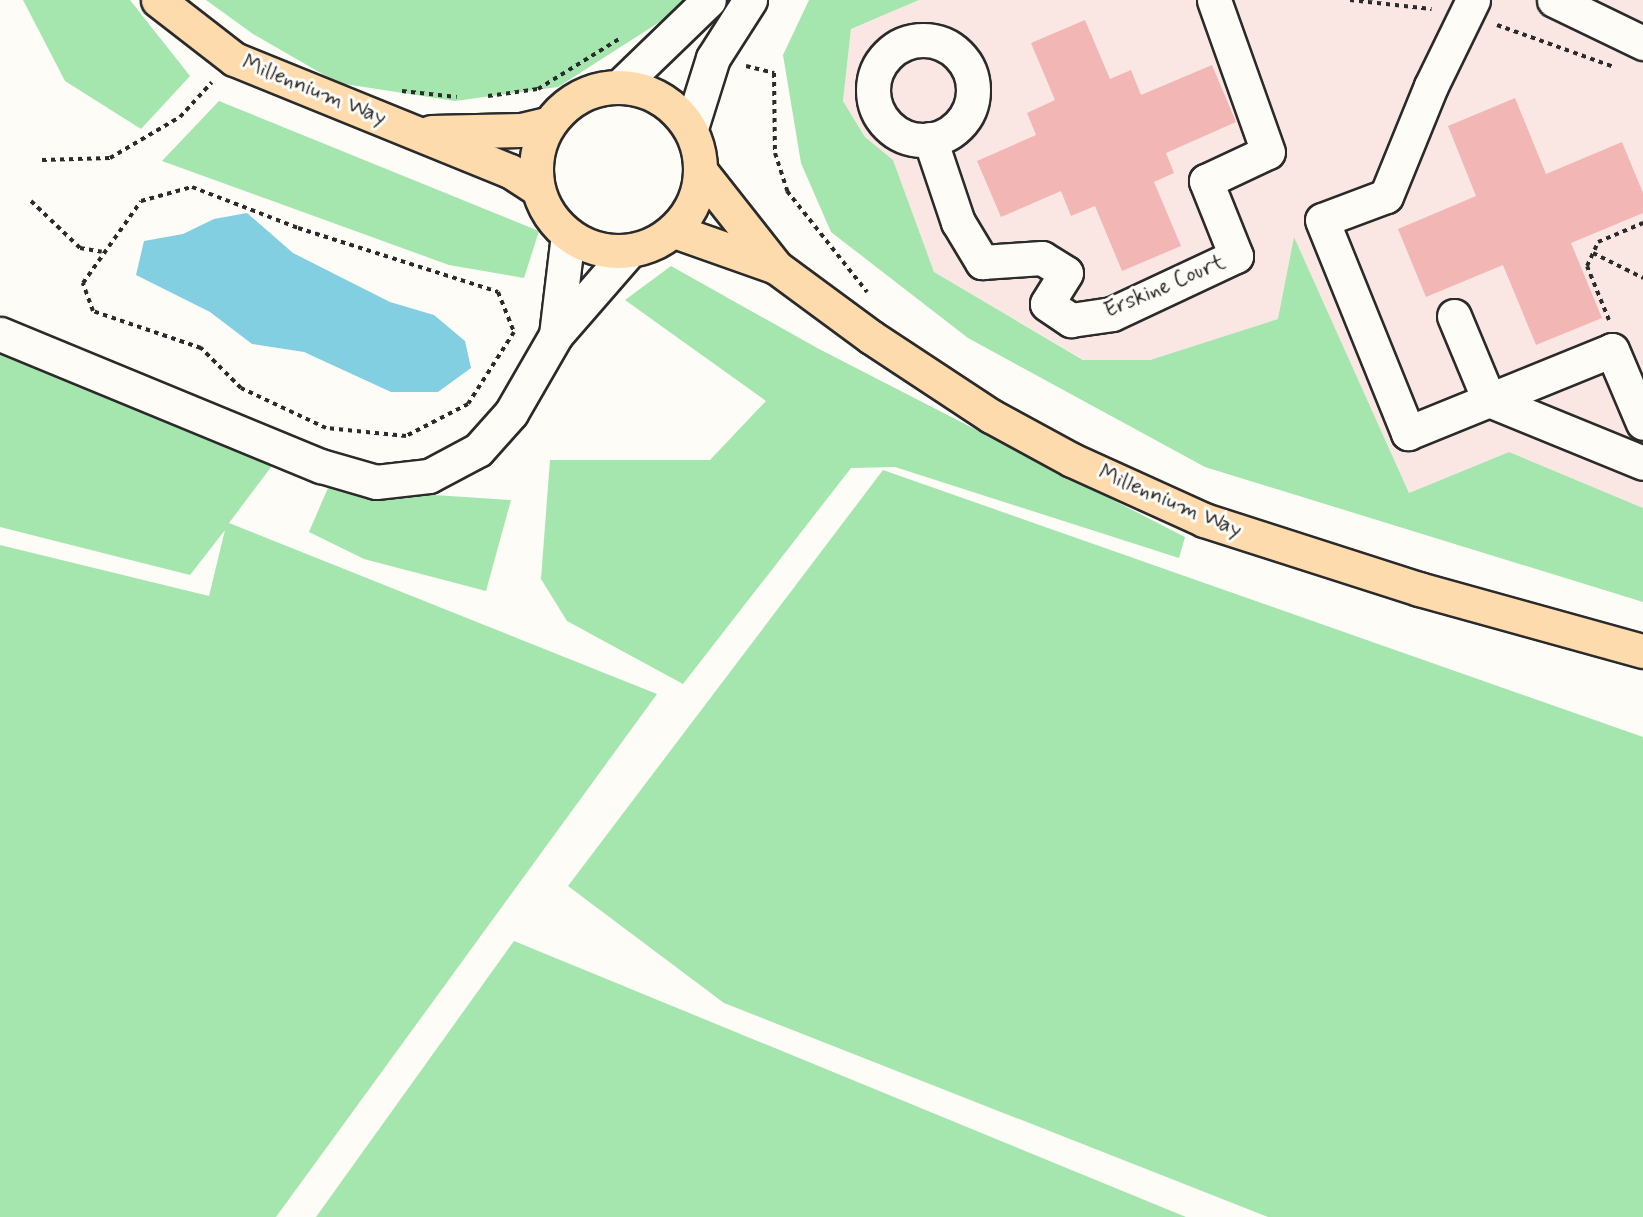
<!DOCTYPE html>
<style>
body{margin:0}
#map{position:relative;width:1643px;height:1217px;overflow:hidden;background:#fdfcf7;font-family:Mynerve,sans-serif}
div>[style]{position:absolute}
.built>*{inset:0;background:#fae7e3}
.green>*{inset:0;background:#a5e5ae}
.water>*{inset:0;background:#82cfe2}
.building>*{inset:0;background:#f2b6b4}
.path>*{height:4px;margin-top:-2px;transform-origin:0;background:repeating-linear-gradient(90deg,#2b2b2b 0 4.5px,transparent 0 9px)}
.roads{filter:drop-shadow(2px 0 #2b2b2b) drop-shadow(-2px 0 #2b2b2b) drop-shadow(0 2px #2b2b2b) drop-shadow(0 -2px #2b2b2b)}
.minor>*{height:33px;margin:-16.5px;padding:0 16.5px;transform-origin:16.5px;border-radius:16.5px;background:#fdfcf7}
.minor>.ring{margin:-16.5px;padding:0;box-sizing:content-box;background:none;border:33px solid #fdfcf7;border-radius:50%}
.major>*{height:33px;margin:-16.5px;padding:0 16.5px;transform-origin:16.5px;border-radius:16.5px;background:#fedbac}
.major>.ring{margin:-16.5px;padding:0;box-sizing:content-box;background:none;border:33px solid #fedbac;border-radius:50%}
span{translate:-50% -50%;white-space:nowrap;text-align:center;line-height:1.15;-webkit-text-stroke:6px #fdfcf7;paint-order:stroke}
.street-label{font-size:22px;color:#2b2b2b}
</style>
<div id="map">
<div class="built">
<i style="clip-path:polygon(919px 0,1643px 0,1643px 508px,1509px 452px,1409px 493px,1294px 238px,1279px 319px,1150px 360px,1084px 360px,934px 272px,893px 160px,865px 137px,843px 101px,851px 29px)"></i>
</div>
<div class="green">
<i style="clip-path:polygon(23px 0,130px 0,190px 76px,141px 129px,65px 81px)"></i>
<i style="clip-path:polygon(206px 0,694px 0,558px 87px,455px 101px,338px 83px,253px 34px)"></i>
<i style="clip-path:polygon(809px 0,919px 0,851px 29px,843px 101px,865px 137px,893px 160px,934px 272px,1083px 360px,1150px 360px,1278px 319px,1294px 237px,1409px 493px,1509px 452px,1643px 508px,1643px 602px,1205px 467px,968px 338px,831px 232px,801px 163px,783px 55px)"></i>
<i style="clip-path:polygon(219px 101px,539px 231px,524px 278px,449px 265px,162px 161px)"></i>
<i style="clip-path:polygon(671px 266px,819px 349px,1185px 537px,1179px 558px,895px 467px,851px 468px,683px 684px,567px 621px,541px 579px,550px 460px,710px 460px,766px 401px,625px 300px)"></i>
<i style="clip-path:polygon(0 348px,274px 463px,229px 523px,657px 694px,276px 1217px,0 1217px,0 545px,209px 596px,225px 530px,190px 575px,0 527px)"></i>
<i style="clip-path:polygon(883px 470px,1643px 737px,1643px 1217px,1268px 1217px,724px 1003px,568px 886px)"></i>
<i style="clip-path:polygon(328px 488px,511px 500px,486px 591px,364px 559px,309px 532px)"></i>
<i style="clip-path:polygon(514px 941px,1186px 1217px,316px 1217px)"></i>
</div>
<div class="water">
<i style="clip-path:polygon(247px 213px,293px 253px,390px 302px,434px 315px,465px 341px,471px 368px,438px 392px,391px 392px,304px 352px,252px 344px,210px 312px,136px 275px,144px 241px,183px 234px,214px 219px)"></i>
</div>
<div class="building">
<i style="clip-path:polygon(1085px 20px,1110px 79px,1131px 70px,1141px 95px,1212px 65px,1236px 122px,1166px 153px,1174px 173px,1154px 182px,1181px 246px,1122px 271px,1095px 206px,1071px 216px,1061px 191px,1001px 217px,977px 161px,1036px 135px,1027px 113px,1055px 100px,1031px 43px)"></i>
<i style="clip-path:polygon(1515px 98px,1546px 174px,1622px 142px,1643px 193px,1643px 213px,1571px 243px,1602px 318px,1536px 345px,1503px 265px,1426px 297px,1398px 229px,1476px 196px,1448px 126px)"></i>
</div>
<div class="path">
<i style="left:1350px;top:0;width:82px;rotate:6.3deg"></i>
<i style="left:1497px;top:25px;width:124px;rotate:19.7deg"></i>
<i style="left:746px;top:66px;width:29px;rotate:14deg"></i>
<i style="left:774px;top:73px;width:80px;rotate:89.3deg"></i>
<i style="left:775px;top:153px;width:40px;rotate:72deg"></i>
<i style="left:787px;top:191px;width:129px;rotate:51.6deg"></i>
<i style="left:402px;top:91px;width:55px;rotate:6.2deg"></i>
<i style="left:488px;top:96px;width:50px;rotate:-8deg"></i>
<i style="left:538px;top:89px;width:95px;rotate:-31.7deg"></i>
<i style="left:42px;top:160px;width:68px;rotate:-1.7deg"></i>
<i style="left:110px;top:158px;width:81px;rotate:-30.4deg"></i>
<i style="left:180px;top:117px;width:47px;rotate:-47.6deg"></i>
<i style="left:192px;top:187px;width:114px;rotate:21.1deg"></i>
<i style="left:298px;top:228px;width:210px;rotate:17.7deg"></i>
<i style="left:498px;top:292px;width:43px;rotate:68.2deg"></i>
<i style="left:514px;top:332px;width:85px;rotate:122.6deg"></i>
<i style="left:468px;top:404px;width:70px;rotate:152.7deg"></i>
<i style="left:406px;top:436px;width:80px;rotate:-174.3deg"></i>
<i style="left:326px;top:428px;width:94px;rotate:-154.8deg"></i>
<i style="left:241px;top:388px;width:57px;rotate:-135deg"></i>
<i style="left:201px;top:348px;width:114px;rotate:-161.1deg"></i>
<i style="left:93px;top:311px;width:30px;rotate:-110deg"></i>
<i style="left:83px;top:283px;width:100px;rotate:-54.7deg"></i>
<i style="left:141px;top:201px;width:53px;rotate:-15.4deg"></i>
<i style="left:31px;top:201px;width:68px;rotate:43.8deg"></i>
<i style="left:80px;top:248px;width:22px;rotate:10deg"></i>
<i style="left:1593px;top:253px;width:56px;rotate:26.6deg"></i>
<i style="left:1609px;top:320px;width:58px;rotate:-112.2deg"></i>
<i style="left:1587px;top:266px;width:26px;rotate:-65deg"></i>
<i style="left:1598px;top:242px;width:49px;rotate:-22.9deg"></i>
</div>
<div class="roads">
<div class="minor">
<i style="left:1473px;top:0;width:96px;rotate:116deg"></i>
<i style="left:1431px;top:86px;width:119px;rotate:112.2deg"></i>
<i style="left:1386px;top:196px;width:68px;rotate:159.4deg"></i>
<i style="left:1322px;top:220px;width:230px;rotate:68deg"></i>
<i style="left:1408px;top:433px;width:220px;rotate:-22.1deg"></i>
<i style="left:1612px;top:350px;width:79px;rotate:67deg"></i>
<i style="left:1554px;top:0;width:99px;rotate:25.8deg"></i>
<i class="ring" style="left:873px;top:40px;width:67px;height:67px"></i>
<i style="left:621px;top:85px;width:122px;rotate:-44deg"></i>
<i style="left:691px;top:128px;width:73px;rotate:-72.6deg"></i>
<i style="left:713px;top:58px;width:69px;rotate:-57.5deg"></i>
<i style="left:930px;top:139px;width:88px;rotate:71.4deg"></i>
<i style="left:958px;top:222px;width:47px;rotate:59deg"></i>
<i style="left:982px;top:262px;width:60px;rotate:-3.8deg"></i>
<i style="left:1042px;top:258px;width:28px;rotate:32deg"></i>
<i style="left:1066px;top:273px;width:36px;rotate:122deg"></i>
<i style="left:1047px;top:304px;width:29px;rotate:34deg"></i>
<i style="left:1071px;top:320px;width:41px;rotate:-8.3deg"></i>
<i style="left:1112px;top:314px;width:137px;rotate:-25.1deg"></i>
<i style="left:1236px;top:256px;width:81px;rotate:-111.8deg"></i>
<i style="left:1206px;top:181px;width:68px;rotate:-25.1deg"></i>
<i style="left:1268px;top:152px;width:161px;rotate:-109.6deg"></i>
<i style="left:1454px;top:316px;width:91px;rotate:67.4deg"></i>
<i style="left:1489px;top:400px;width:166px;rotate:22.2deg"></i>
<i style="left:0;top:334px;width:347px;rotate:22.4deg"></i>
<i style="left:321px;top:466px;width:57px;rotate:16.2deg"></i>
<i style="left:376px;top:482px;width:53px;rotate:-6.5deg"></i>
<i style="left:429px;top:476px;width:55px;rotate:-28deg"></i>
<i style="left:478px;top:450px;width:50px;rotate:-48.3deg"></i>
<i style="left:511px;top:413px;width:90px;rotate:-60deg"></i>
<i style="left:556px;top:335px;width:111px;rotate:-49deg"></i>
<i style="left:556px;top:335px;width:101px;rotate:-83.2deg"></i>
</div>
<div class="major">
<i style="left:158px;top:0;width:96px;rotate:37.8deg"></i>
<i style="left:234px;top:59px;width:298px;rotate:22.1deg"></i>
<i style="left:510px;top:171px;width:33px;rotate:33deg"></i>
<i class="ring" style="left:536px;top:87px;width:131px;height:131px"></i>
<i style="left:431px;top:132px;width:90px;rotate:-1.3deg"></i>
<i style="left:521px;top:130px;width:28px;rotate:-13deg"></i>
<i style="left:702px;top:173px;width:120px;rotate:51.8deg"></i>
<i style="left:776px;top:267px;width:118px;rotate:36.4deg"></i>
<i style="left:871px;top:337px;width:144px;rotate:33.4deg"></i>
<i style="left:991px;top:416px;width:92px;rotate:28.5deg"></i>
<i style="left:1072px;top:460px;width:145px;rotate:24.4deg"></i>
<i style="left:1204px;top:520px;width:226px;rotate:17.8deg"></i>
<i style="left:1419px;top:589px;width:232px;rotate:15.5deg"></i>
<i style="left:674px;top:231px;width:108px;rotate:19.4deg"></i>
</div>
</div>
<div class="street-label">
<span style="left:314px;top:91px;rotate:22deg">Millennium Way</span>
<span style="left:1165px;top:287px;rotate:-23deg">Erskine Court</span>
<span style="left:1170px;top:502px;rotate:23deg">Millennium Way</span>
</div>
</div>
